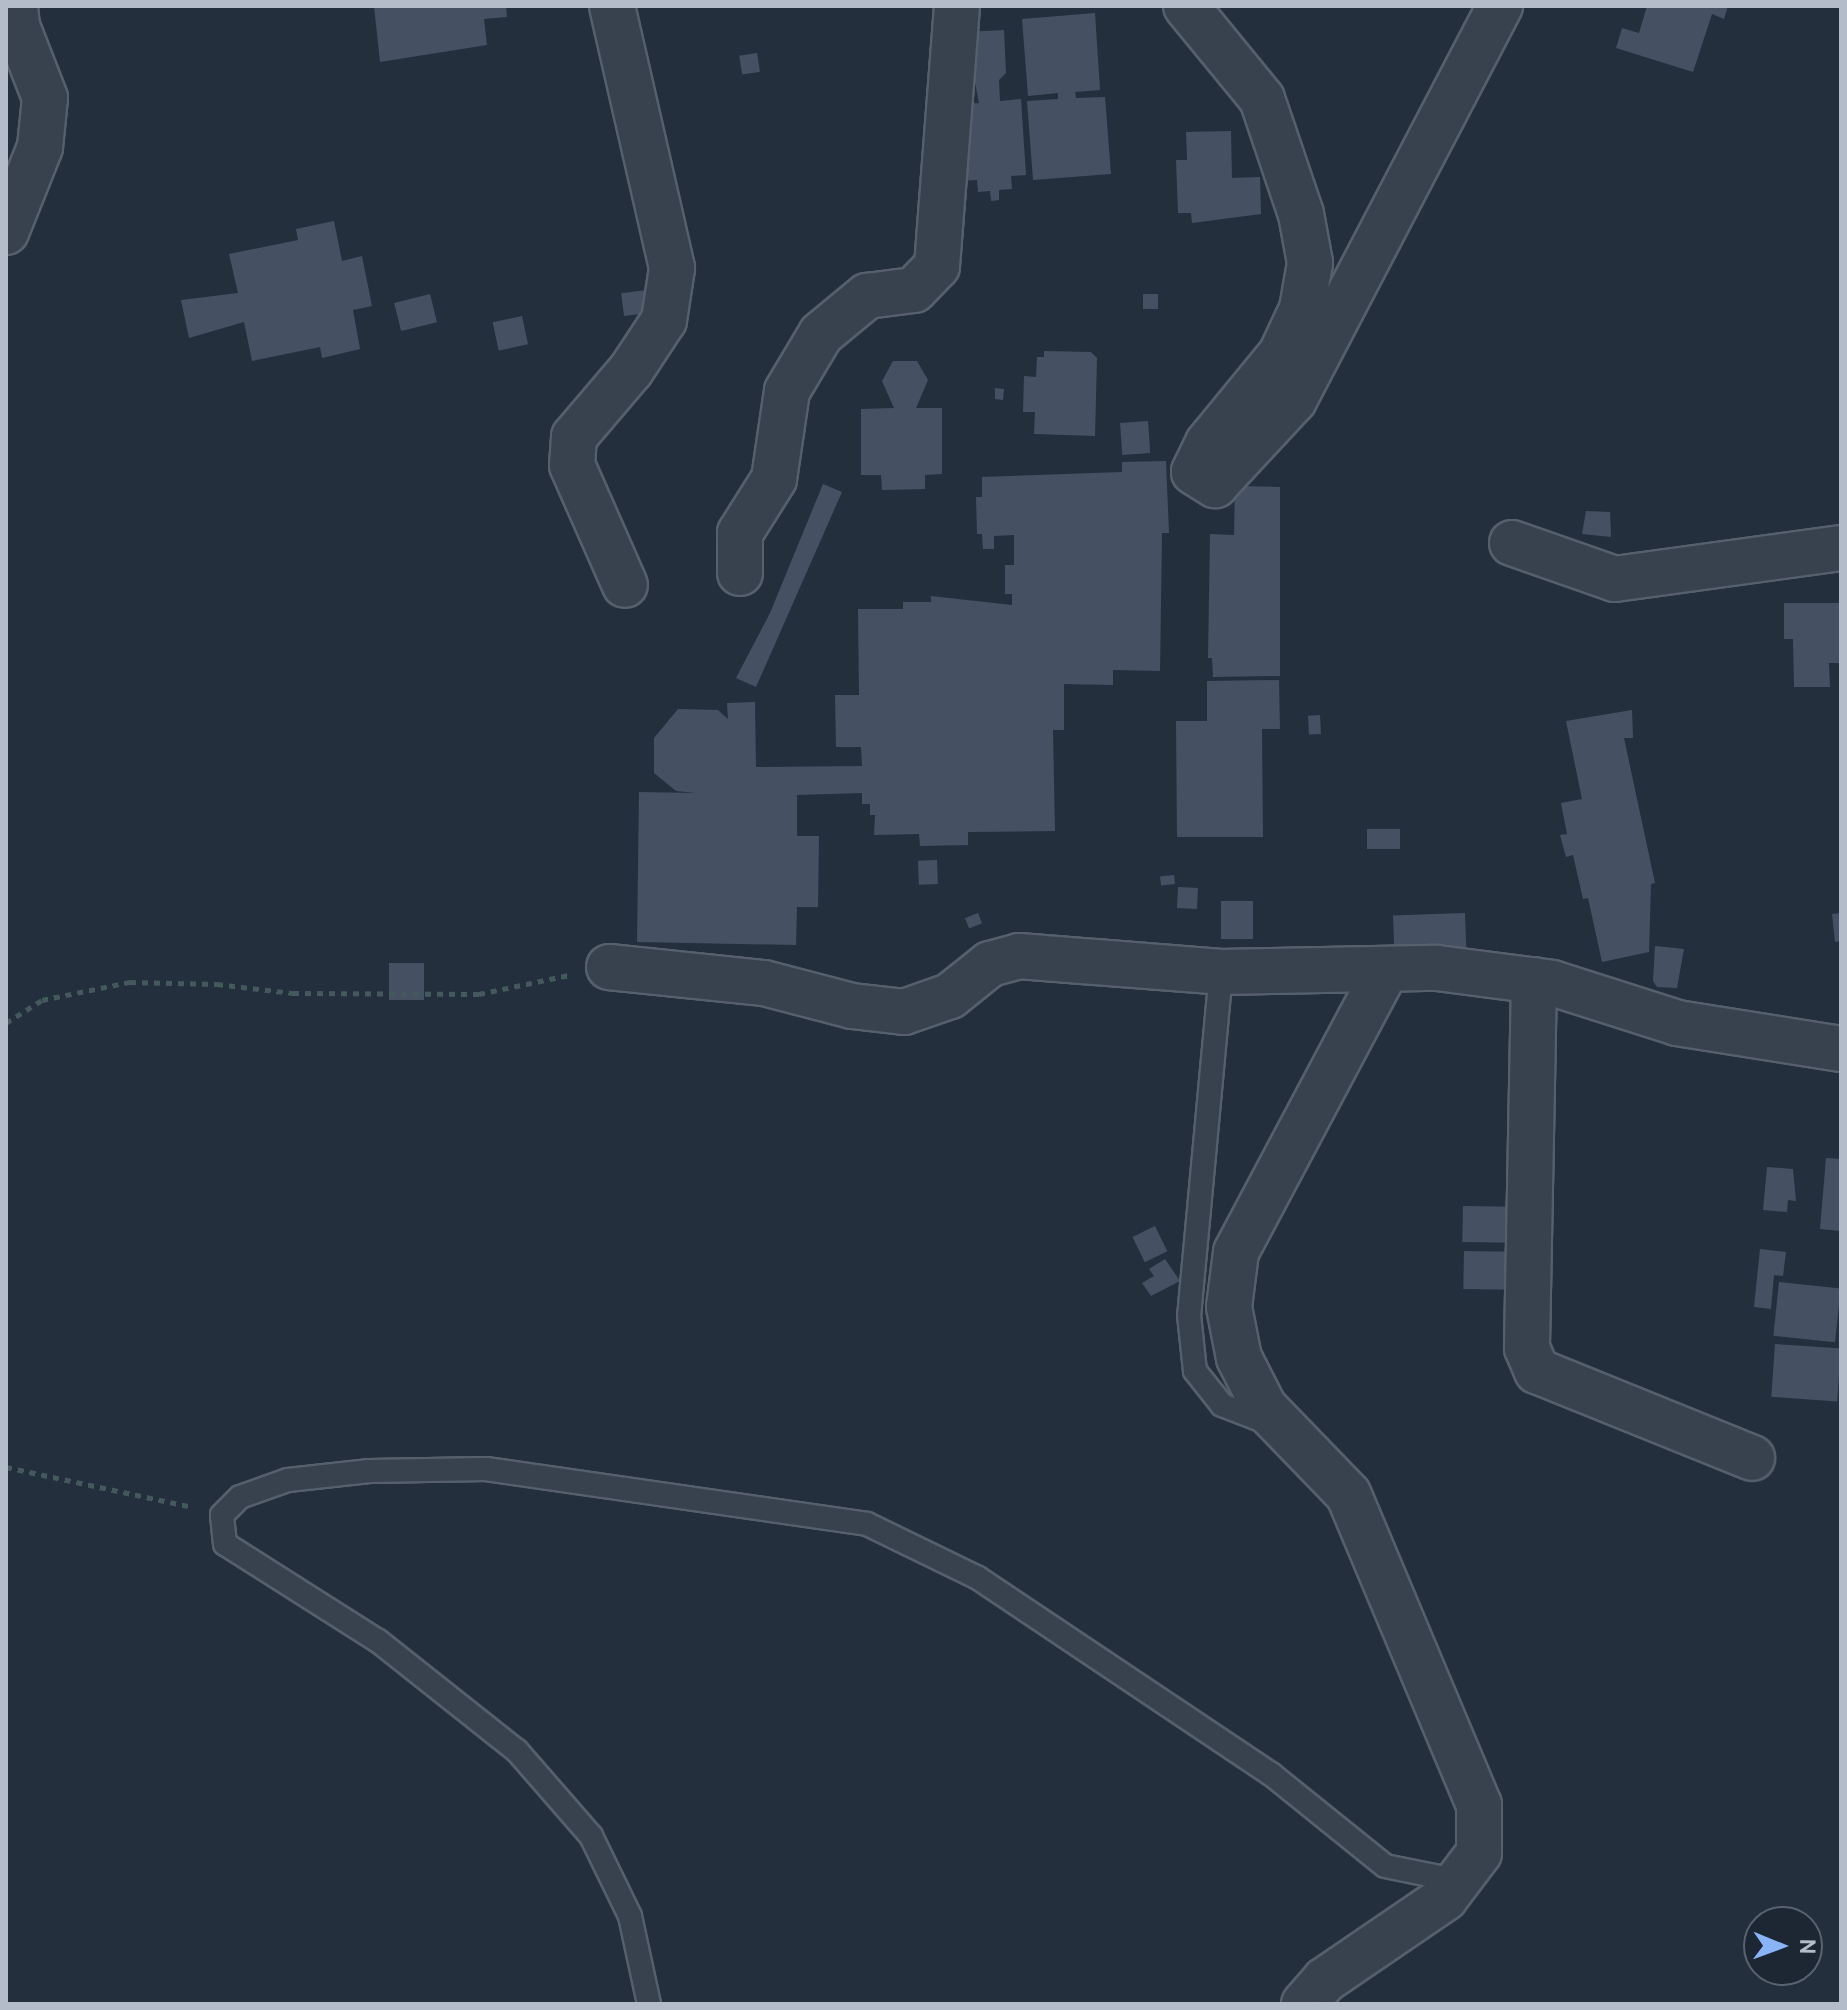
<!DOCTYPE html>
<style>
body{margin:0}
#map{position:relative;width:1847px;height:2010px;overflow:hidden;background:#242f3e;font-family:Overpass,sans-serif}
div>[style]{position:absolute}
.building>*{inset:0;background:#455162;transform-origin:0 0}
.path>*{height:5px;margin-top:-2.5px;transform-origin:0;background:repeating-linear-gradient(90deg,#44595c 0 6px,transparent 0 12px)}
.roads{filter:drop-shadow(2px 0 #565f6c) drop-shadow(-2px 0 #565f6c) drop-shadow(0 2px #565f6c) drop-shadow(0 -2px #565f6c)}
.service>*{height:22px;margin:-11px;padding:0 11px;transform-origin:11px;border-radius:11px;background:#38414e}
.minor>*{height:44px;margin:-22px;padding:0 22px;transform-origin:22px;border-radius:22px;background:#38414e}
span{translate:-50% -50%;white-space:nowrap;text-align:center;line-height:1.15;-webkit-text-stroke:7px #1d2633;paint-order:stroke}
.frame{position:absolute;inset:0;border:8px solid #b4bcc9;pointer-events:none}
.north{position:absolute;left:1743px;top:1906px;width:80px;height:80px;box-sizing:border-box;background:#1d2633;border:2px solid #59626f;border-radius:50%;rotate:91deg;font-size:22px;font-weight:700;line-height:32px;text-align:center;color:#b4bcc9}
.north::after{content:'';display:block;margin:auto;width:28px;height:36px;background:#8ab4f8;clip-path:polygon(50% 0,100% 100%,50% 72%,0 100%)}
</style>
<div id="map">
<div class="building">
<i style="clip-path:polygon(374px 6px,506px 6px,507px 17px,484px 19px,487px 45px,380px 62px)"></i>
<i style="clip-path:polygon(1647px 6px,1728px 6px,1724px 19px,1712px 14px,1693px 72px,1616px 48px,1622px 28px,1639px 33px)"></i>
<i style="clip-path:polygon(1095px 13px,1100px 90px,1075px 92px,1076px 98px,1105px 97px,1111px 174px,1033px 180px,1027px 101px,1058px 99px,1058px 93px,1028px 96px,1022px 19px)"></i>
<i style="clip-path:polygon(1004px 30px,1006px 73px,999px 80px,1000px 101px,1021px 99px,1026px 175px,1011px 176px,1012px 189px,999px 190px,999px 200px,991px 201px,990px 191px,978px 192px,977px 180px,962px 181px,956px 105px,979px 103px,965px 32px)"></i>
<i style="left:757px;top:53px;width:19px;height:18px;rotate:81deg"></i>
<i style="clip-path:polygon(1231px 131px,1232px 178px,1260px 177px,1261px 214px,1192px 223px,1191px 213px,1178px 213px,1176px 160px,1187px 160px,1186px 132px)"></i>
<i style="clip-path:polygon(334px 221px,342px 261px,362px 256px,372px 306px,353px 310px,360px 349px,322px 358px,320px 347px,252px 361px,244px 322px,189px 338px,181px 300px,238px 293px,229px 254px,298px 240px,296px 229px)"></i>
<i style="left:647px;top:290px;width:23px;height:26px;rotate:83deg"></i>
<i style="left:430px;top:294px;width:29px;height:37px;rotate:76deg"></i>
<i style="left:1143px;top:294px;width:15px;height:15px"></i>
<i style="left:522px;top:316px;width:29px;height:30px;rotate:78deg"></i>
<i style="clip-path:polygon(1044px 351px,1091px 352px,1097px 358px,1095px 436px,1034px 434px,1035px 412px,1023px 412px,1024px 376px,1036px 377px,1037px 357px,1044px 357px)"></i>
<i style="clip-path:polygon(893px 361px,917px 361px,928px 380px,916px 408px,942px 408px,942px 474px,925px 475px,925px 489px,882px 490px,881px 475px,861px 475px,861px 409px,894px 408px,882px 381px)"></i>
<i style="clip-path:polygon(995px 388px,1004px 389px,1003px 400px,995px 399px)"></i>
<i style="left:1148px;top:421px;width:32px;height:28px;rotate:86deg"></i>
<i style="clip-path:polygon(1166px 461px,1169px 533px,1162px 533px,1160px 671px,1113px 670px,1113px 685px,1064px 684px,1064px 730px,1053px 730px,1055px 831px,968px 832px,968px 845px,920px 846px,919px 834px,874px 835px,875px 815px,870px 815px,870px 804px,862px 804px,862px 793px,797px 795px,797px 836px,819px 836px,818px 907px,797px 907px,796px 945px,637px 942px,639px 792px,696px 793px,676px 791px,654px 773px,654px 738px,678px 709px,718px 710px,728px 719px,727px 703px,755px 702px,756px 767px,862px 766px,861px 747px,836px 747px,835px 695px,859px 695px,858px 609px,903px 609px,903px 602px,931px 602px,931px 596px,1012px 605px,1012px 594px,1005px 594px,1005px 565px,1014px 565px,1014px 535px,994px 536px,994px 549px,983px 549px,982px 534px,977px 534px,976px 497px,982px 497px,982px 477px,1122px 472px,1122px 462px)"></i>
<i style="clip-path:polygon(823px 484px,842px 492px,756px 687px,736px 678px,770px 613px)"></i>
<i style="clip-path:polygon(1235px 486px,1280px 487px,1280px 676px,1213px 677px,1212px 658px,1208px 658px,1210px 534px,1234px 535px)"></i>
<i style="clip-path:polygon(1586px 511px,1610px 512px,1611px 537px,1582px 534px)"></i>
<i style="clip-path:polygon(1784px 603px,1840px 603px,1841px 663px,1829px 663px,1830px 687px,1794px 687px,1793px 639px,1784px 639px)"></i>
<i style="clip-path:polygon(1279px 680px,1280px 729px,1262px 729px,1263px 837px,1177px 837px,1176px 721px,1207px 721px,1207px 681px)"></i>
<i style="clip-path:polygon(1632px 710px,1633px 738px,1624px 738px,1655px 883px,1651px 884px,1649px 952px,1602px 962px,1588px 898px,1583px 899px,1573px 855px,1566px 857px,1560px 835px,1567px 834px,1561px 803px,1582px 799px,1566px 721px)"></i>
<i style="left:1320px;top:715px;width:19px;height:12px;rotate:87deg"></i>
<i style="left:1367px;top:829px;width:33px;height:20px"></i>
<i style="left:937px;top:860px;width:24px;height:19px;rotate:88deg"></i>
<i style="left:1174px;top:875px;width:9px;height:14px;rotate:84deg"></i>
<i style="left:1198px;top:888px;width:21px;height:20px;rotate:93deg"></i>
<i style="left:1221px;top:901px;width:32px;height:38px"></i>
<i style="left:978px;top:913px;width:11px;height:14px;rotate:68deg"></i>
<i style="left:1465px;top:913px;width:38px;height:72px;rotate:88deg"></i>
<i style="clip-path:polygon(1841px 913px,1841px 941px,1835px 942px,1832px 914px)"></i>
<i style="clip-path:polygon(1655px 946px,1684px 949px,1677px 988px,1657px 987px,1653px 981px)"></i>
<i style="left:389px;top:963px;width:35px;height:37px"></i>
<i style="clip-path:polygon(1826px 1158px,1841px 1159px,1841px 1231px,1820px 1229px)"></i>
<i style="clip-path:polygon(1767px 1167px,1793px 1169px,1796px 1201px,1788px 1200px,1787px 1212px,1763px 1210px)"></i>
<i style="left:1463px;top:1206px;width:50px;height:36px;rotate:1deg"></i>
<i style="left:1155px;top:1226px;width:28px;height:25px;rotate:64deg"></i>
<i style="clip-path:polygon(1760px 1249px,1786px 1252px,1783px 1276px,1774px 1275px,1771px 1309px,1754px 1307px)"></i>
<i style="left:1464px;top:1251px;width:49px;height:38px;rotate:1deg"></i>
<i style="clip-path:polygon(1165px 1259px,1180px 1281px,1151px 1296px,1142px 1283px,1154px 1276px,1149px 1269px)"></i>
<i style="left:1779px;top:1282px;width:62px;height:54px;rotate:6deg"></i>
<i style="left:1775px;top:1344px;width:66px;height:53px;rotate:4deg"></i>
</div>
<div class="path">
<i style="left:6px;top:1023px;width:43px;rotate:-32.6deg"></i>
<i style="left:42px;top:1000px;width:90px;rotate:-11.6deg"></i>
<i style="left:130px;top:982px;width:87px;rotate:1.3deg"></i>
<i style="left:217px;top:984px;width:77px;rotate:6.8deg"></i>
<i style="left:293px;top:993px;width:186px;rotate:0.3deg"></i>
<i style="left:479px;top:994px;width:92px;rotate:-11.9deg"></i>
<i style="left:6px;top:1467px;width:191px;rotate:12.1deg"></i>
</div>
<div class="roads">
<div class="service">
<i style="left:1221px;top:972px;width:344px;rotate:95.3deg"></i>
<i style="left:1189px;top:1315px;width:56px;rotate:83.9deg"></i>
<i style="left:1195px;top:1371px;width:43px;rotate:51.5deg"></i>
<i style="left:1222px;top:1405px;width:50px;rotate:21deg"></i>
<i style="left:649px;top:2004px;width:90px;rotate:-102.2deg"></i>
<i style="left:630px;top:1916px;width:89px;rotate:-116deg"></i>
<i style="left:591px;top:1836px;width:113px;rotate:-131deg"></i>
<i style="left:517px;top:1751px;width:177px;rotate:-141.6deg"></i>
<i style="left:378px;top:1641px;width:181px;rotate:-147.6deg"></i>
<i style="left:225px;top:1544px;width:29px;rotate:-96deg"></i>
<i style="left:222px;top:1515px;width:25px;rotate:-45deg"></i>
<i style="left:240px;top:1497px;width:51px;rotate:-19.5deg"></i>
<i style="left:288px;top:1480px;width:82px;rotate:-6.3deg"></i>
<i style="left:370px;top:1471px;width:116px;rotate:-1deg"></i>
<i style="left:486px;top:1469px;width:385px;rotate:8.2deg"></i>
<i style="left:867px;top:1524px;width:123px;rotate:25.9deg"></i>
<i style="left:978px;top:1578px;width:353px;rotate:33.8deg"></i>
<i style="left:1271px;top:1774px;width:146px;rotate:38.9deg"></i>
<i style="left:1385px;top:1866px;width:76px;rotate:11.5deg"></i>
</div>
<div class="minor">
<i style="left:612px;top:6px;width:269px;rotate:77.1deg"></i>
<i style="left:672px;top:268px;width:53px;rotate:98.7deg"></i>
<i style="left:664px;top:320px;width:60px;rotate:123.4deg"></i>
<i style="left:631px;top:370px;width:88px;rotate:130.4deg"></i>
<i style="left:574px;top:437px;width:28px;rotate:94deg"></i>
<i style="left:572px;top:465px;width:131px;rotate:66.2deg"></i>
<i style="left:1186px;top:6px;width:120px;rotate:50.7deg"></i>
<i style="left:1262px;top:99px;width:121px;rotate:71.3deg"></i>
<i style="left:1301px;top:214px;width:50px;rotate:79.6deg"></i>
<i style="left:1310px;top:263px;width:47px;rotate:99.9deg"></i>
<i style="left:1302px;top:309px;width:50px;rotate:115deg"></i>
<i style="left:1281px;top:354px;width:115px;rotate:129.4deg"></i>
<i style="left:1208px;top:443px;width:32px;rotate:116deg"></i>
<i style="left:1194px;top:472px;width:25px;rotate:32deg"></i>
<i style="left:1215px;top:485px;width:116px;rotate:-47.1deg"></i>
<i style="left:1294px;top:400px;width:445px;rotate:-62.4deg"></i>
<i style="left:6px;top:232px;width:92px;rotate:-68.2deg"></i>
<i style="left:40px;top:147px;width:49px;rotate:-84.2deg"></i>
<i style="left:45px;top:98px;width:77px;rotate:-111.3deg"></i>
<i style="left:17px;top:26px;width:20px;rotate:-96deg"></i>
<i style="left:1512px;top:543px;width:109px;rotate:19.3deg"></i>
<i style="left:1615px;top:579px;width:228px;rotate:-7.8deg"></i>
<i style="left:740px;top:573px;width:40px;rotate:-90deg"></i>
<i style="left:740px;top:533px;width:64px;rotate:-57.8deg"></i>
<i style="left:774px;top:479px;width:89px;rotate:-81.6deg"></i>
<i style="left:787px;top:391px;width:66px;rotate:-59.2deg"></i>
<i style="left:821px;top:334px;width:60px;rotate:-39.6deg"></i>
<i style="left:867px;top:296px;width:47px;rotate:-7.3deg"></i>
<i style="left:914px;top:290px;width:33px;rotate:-46deg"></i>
<i style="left:937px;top:266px;width:261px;rotate:-85.6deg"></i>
<i style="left:609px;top:967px;width:156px;rotate:5.9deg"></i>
<i style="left:764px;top:983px;width:91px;rotate:14.6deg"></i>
<i style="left:852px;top:1006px;width:52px;rotate:6.6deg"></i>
<i style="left:904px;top:1012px;width:49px;rotate:-19.2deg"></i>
<i style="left:950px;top:996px;width:51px;rotate:-38.7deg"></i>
<i style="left:990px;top:964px;width:30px;rotate:-15deg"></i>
<i style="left:1019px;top:956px;width:203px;rotate:4.5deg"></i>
<i style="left:1221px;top:972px;width:216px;rotate:-1.1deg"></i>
<i style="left:1437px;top:968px;width:116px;rotate:7.4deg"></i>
<i style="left:1552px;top:983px;width:131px;rotate:17.7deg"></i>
<i style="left:1677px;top:1023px;width:166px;rotate:9deg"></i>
<i style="left:1534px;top:980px;width:368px;rotate:91.1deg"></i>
<i style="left:1527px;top:1348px;width:25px;rotate:67deg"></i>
<i style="left:1537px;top:1371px;width:232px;rotate:22deg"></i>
<i style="left:1304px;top:2004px;width:32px;rotate:-49deg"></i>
<i style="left:1325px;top:1980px;width:145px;rotate:-34.3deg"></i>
<i style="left:1445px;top:1898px;width:56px;rotate:-52.9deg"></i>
<i style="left:1479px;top:1853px;width:48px;rotate:-90deg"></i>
<i style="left:1479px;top:1805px;width:337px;rotate:-112.8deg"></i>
<i style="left:1348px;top:1494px;width:121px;rotate:-134deg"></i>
<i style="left:1264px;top:1407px;width:55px;rotate:-117deg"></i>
<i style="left:1239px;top:1358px;width:52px;rotate:-101.1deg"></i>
<i style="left:1229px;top:1307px;width:55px;rotate:-82.7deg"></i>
<i style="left:1236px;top:1252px;width:317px;rotate:-62deg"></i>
</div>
</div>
<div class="frame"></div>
<div class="north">N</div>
</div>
